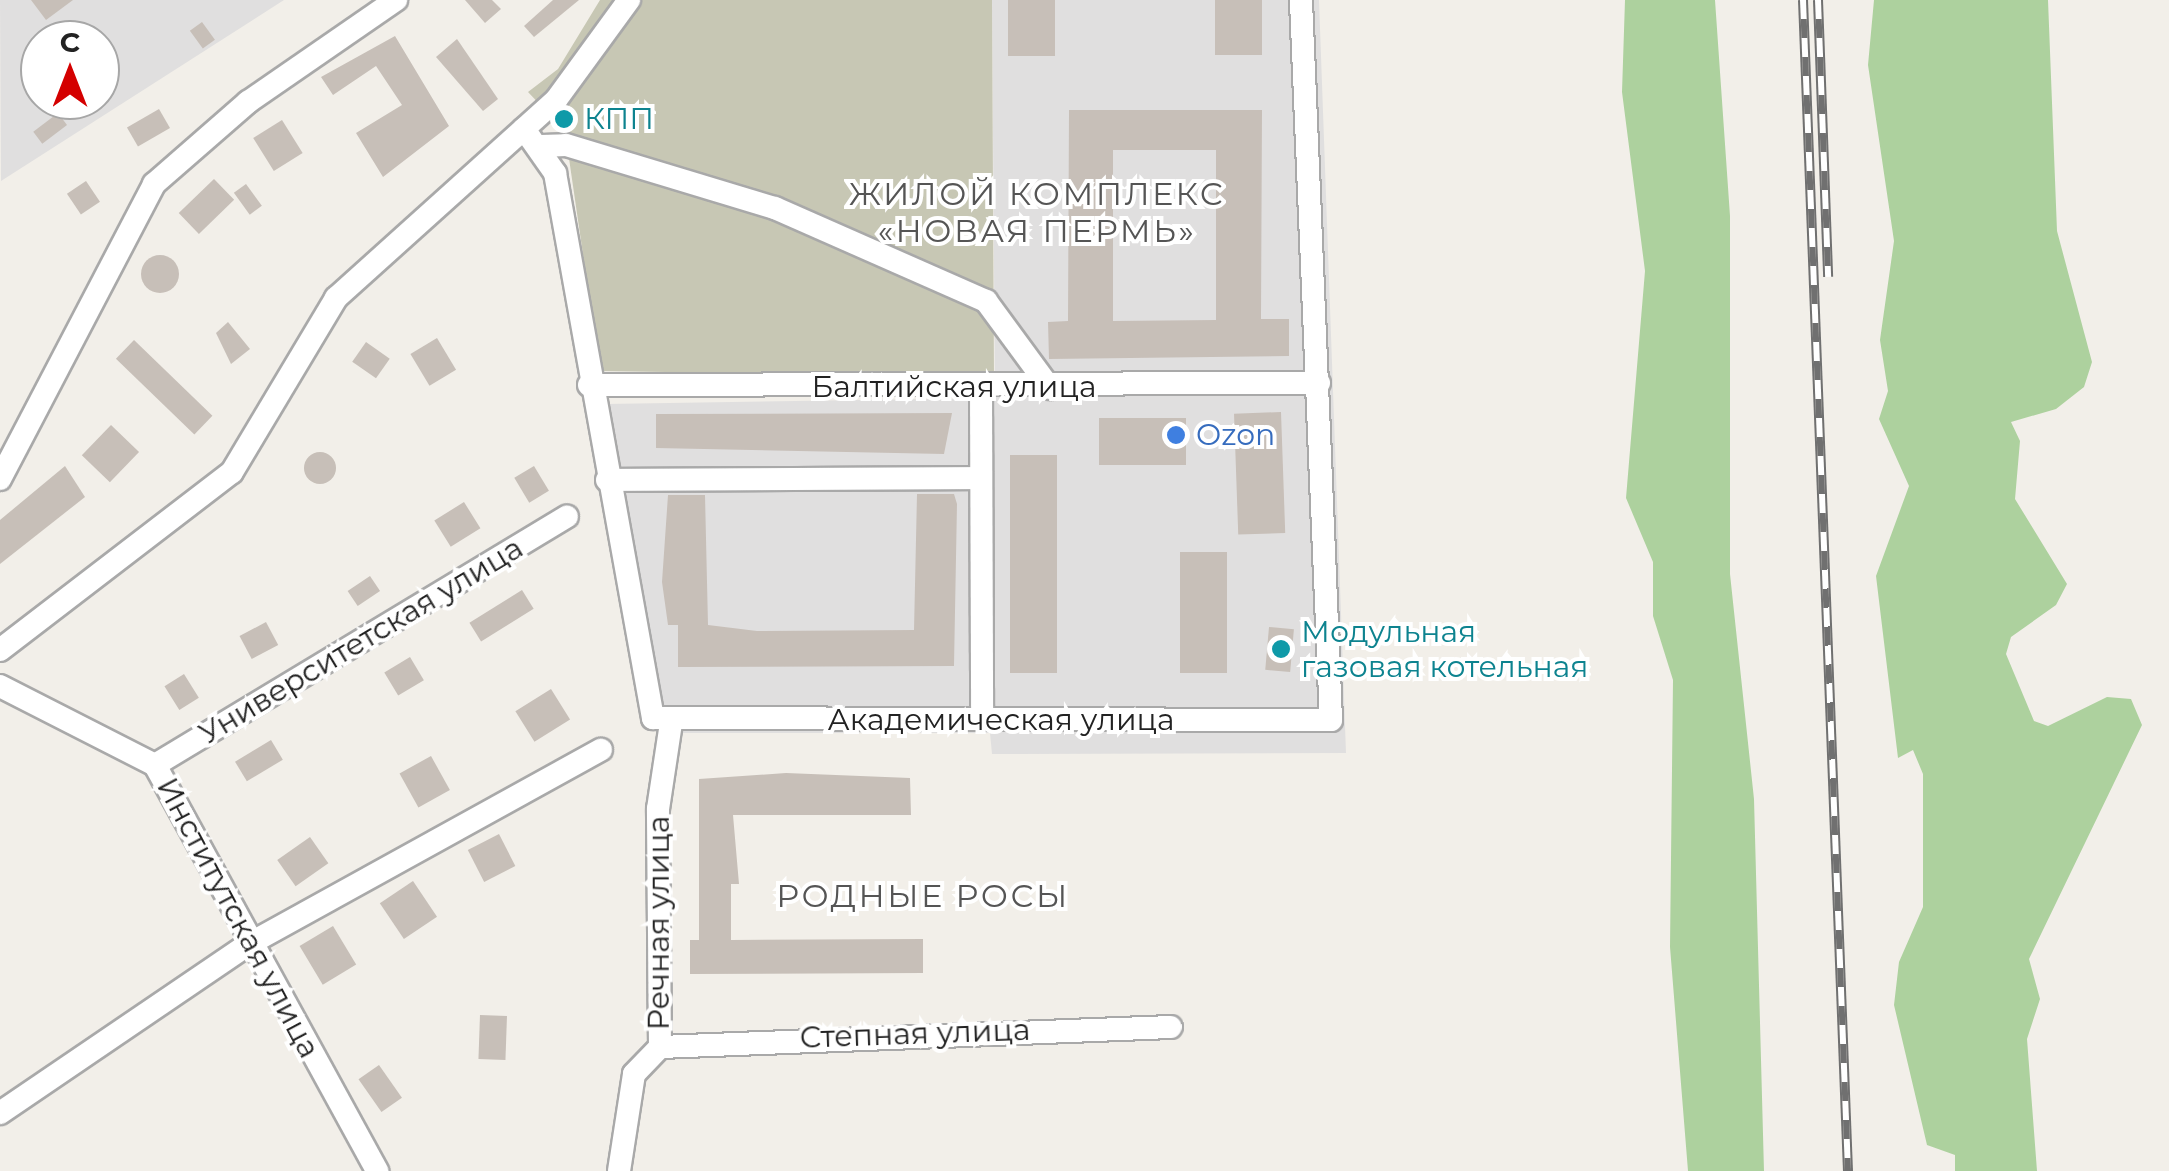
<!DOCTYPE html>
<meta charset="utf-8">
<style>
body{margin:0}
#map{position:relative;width:2169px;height:1171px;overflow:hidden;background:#f2efe9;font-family:Montserrat,sans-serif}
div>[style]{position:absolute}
.residential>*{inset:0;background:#e0dfdf}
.construction>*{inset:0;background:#c7c7b4}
.forest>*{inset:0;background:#add19e}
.building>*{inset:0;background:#c7bfb8;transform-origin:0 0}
.round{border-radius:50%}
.roads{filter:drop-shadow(2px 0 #a9a9a9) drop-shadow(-2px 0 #a9a9a9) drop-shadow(0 2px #a9a9a9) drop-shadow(0 -2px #a9a9a9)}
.minor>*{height:22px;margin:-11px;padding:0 11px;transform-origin:11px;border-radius:11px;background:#fff}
.rail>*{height:10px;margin-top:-5px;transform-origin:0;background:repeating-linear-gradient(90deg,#fff 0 19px,#707070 0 38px);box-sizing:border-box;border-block:2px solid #707070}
.dots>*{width:28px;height:28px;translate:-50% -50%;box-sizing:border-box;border:5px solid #fff;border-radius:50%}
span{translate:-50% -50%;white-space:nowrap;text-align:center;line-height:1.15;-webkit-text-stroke:8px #fff;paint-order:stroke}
.culture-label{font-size:30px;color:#0d838f}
.left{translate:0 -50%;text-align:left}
.street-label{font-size:30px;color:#222}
.shop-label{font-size:30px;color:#366cbe}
.neighbourhood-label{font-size:32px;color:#555;letter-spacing:2.5px}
.north{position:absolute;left:20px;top:20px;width:100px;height:100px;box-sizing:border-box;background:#fff;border:2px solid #a7a7a7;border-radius:50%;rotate:0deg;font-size:28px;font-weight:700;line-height:40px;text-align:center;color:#222}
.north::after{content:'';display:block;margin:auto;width:35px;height:45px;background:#d40000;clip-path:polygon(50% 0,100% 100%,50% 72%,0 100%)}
</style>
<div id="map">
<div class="residential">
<i style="clip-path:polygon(evenodd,0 0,284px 0,1px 181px,0 0,40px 40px,100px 40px,100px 100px,40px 100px,40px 40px)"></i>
<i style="clip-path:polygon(992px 0,1319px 0,1346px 753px,992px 754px,990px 733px,661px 733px,605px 404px,995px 398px)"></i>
</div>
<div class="construction">
<i style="clip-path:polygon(600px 0,992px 0,994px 377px,600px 371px,565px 131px,528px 92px,558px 69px)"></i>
</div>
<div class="forest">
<i style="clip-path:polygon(1625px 0,1715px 0,1730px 216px,1730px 574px,1754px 799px,1764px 1171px,1688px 1171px,1670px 947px,1673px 680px,1653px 616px,1653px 562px,1626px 498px,1645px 271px,1622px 92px)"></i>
<i style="clip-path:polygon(1874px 0,2048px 0,2057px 231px,2092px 362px,2084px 387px,2056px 409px,2011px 422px,2020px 441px,2015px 499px,2067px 584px,2056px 605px,2011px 637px,2006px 654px,2034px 721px,2048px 726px,2107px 697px,2131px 699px,2142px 725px,2029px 959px,2040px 999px,2027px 1039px,2037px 1171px,1955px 1171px,1955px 1155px,1927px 1145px,1894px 1005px,1899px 962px,1923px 907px,1923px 774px,1913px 750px,1898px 758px,1876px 576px,1909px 486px,1879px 419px,1888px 391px,1880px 340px,1894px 241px,1868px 65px)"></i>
</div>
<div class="building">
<i style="clip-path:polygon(31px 0,73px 0,46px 20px)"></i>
<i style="clip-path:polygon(465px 0,492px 0,501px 9px,485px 23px)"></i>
<i style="clip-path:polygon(553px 0,579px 0,534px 37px,524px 26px)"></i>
<i style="left:1008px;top:0;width:47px;height:56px"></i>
<i style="left:1215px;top:0;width:47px;height:55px"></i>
<i style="left:202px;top:22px;width:22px;height:15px;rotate:54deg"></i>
<i style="clip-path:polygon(395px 36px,449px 126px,383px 177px,356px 133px,402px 105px,376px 66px,333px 95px,321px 77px)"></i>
<i style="clip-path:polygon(457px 39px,498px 99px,483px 111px,436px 57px)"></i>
<i style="left:159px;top:109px;width:22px;height:37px;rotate:60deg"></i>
<i style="clip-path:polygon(evenodd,1069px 110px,1262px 110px,1261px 319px,1289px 319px,1289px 356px,1049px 359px,1048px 322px,1068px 321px,1069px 110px,1113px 150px,1216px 150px,1216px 320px,1113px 321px,1113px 150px)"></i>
<i style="left:58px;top:113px;width:15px;height:31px;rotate:53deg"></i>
<i style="left:282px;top:120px;width:39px;height:34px;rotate:58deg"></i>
<i style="left:214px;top:179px;width:29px;height:49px;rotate:46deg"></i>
<i style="left:86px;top:181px;width:25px;height:23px;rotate:56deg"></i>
<i style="left:246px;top:184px;width:27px;height:15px;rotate:54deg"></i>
<i class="round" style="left:141px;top:255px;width:38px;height:38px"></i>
<i style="clip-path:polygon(228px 322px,250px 349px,231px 364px,216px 333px)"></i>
<i style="left:437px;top:338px;width:37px;height:31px;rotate:59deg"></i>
<i style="left:134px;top:340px;width:109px;height:26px;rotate:44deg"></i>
<i style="left:366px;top:342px;width:29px;height:24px;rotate:35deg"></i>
<i style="left:1281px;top:412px;width:121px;height:47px;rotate:88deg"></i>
<i style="clip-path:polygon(952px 413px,944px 454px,656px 448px,656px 414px)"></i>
<i style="left:1099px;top:418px;width:87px;height:47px"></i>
<i style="left:111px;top:425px;width:39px;height:42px;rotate:44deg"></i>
<i class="round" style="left:304px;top:452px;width:32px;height:32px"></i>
<i style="left:1010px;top:455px;width:47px;height:218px"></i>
<i style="clip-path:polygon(65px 466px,85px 497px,0 564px,0 520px)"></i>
<i style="left:534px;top:466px;width:29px;height:23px;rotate:59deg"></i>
<i style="clip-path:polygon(917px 494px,954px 494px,957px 504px,954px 666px,678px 667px,678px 625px,668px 625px,662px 582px,668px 495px,705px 495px,708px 625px,757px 631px,914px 630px)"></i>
<i style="left:464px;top:502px;width:31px;height:35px;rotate:58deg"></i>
<i style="left:1180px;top:552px;width:47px;height:121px"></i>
<i style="left:370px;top:576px;width:18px;height:27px;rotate:56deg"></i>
<i style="left:522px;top:590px;width:22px;height:62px;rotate:58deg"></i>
<i style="left:266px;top:622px;width:26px;height:30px;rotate:62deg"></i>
<i style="left:1269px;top:627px;width:25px;height:43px;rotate:5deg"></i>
<i style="left:410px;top:657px;width:27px;height:30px;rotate:59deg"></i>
<i style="left:184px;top:674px;width:28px;height:23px;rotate:58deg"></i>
<i style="left:551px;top:689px;width:36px;height:42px;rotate:58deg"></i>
<i style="left:271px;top:740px;width:23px;height:42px;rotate:59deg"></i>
<i style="left:431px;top:756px;width:39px;height:36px;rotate:61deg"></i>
<i style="clip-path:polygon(786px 773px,910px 778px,911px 815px,733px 815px,739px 884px,731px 884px,731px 940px,923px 939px,923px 973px,690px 974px,690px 940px,699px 940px,699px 779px)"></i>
<i style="left:499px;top:834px;width:36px;height:35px;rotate:63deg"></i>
<i style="left:310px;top:837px;width:32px;height:40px;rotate:55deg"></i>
<i style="left:413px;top:881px;width:43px;height:40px;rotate:56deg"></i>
<i style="left:333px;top:926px;width:45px;height:39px;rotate:59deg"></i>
<i style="left:480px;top:1015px;width:27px;height:44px;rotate:2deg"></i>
<i style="left:379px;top:1065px;width:40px;height:25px;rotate:55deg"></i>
</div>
<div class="roads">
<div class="minor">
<i style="left:524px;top:129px;width:54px;rotate:54.8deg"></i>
<i style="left:555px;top:173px;width:554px;rotate:79.81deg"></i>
<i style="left:653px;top:718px;width:678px;rotate:0.17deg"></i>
<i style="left:1331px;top:720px;width:721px;rotate:-92.39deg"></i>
<i style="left:541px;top:146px;width:25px;rotate:-2deg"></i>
<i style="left:566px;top:145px;width:218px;rotate:16.8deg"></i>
<i style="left:775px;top:208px;width:231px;rotate:23.8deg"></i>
<i style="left:986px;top:301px;width:108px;rotate:53.7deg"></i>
<i style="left:589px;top:385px;width:730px;rotate:-0.16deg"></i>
<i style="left:981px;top:389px;width:330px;rotate:89.8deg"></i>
<i style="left:0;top:479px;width:333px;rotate:-62.4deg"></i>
<i style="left:154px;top:184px;width:125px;rotate:-41.1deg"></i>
<i style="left:248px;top:102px;width:180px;rotate:-34.6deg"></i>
<i style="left:607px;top:480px;width:374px;rotate:-0.3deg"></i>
<i style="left:0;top:650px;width:292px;rotate:-37.5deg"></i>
<i style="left:232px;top:472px;width:203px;rotate:-59.1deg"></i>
<i style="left:336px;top:298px;width:296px;rotate:-42deg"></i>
<i style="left:556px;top:100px;width:124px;rotate:-53.9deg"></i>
<i style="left:0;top:686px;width:174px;rotate:27deg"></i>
<i style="left:155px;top:765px;width:463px;rotate:61.3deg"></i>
<i style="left:155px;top:765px;width:481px;rotate:-31.1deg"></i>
<i style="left:660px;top:1047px;width:511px;rotate:-2.24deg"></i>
<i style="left:0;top:1113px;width:301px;rotate:-34.2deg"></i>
<i style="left:249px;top:944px;width:402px;rotate:-28.9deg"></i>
<i style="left:619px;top:1171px;width:98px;rotate:-81.2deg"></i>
<i style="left:634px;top:1074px;width:37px;rotate:-46deg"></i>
<i style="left:660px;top:1047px;width:238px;rotate:-90.5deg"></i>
<i style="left:658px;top:809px;width:87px;rotate:-81.4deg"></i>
</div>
</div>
<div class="rail">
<i style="left:1803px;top:0;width:1172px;rotate:87.8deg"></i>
<i style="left:1818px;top:0;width:277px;rotate:87.9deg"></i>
</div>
<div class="dots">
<i style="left:564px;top:119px;background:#0f9aa8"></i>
<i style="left:1176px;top:435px;background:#3f7fe0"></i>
<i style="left:1281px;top:649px;background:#0f9aa8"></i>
</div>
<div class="culture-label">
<span class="left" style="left:584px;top:119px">КПП</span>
<span class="left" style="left:1301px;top:649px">Модульная<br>газовая котельная</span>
</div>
<div class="street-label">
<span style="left:954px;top:387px">Балтийская улица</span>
<span style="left:361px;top:641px;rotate:-31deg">Университетская улица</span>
<span style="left:1001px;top:720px">Академическая улица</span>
<span style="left:238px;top:918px;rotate:62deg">Институтская улица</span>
<span style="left:659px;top:923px;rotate:-90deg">Речная улица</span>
<span style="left:915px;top:1034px;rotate:-2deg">Степная улица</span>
</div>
<div class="shop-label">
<span class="left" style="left:1196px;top:435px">Ozon</span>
</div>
<div class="neighbourhood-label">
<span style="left:1037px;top:213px">ЖИЛОЙ КОМПЛЕКС<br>«НОВАЯ ПЕРМЬ»</span>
<span style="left:923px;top:896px">РОДНЫЕ РОСЫ</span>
</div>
<div class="north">С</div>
</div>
